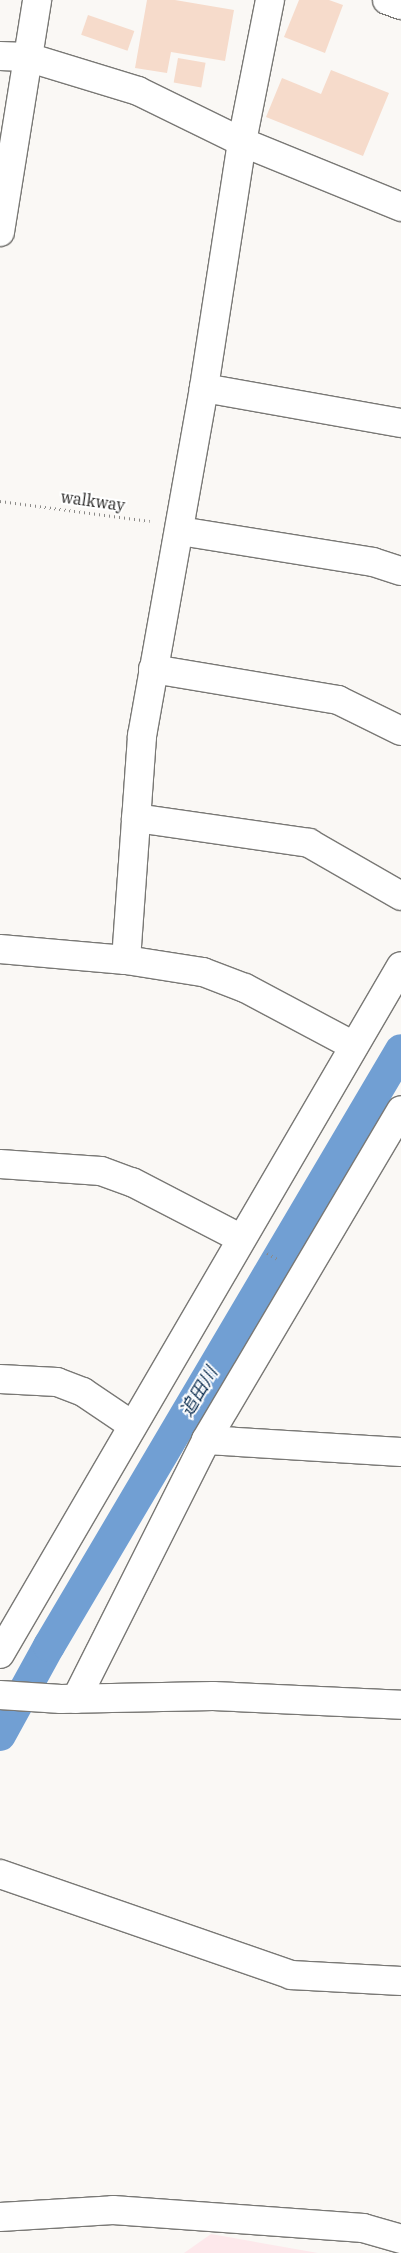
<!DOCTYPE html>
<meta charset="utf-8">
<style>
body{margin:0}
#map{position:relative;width:401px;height:2253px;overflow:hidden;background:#faf8f5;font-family:"IBM Plex Serif","Noto Sans JP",serif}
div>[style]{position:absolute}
.education>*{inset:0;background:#fde8eb}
.canal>*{height:32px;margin:-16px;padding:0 16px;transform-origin:16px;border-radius:16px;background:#719fd3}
.building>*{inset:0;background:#f6dbcb;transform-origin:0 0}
.path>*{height:3px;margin-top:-1.5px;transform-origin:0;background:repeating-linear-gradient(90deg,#8b8a88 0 1px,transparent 0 5px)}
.roads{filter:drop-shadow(1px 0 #797875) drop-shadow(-1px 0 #797875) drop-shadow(0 1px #797875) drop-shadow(0 -1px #797875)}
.street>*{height:28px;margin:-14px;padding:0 14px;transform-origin:14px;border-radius:14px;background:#fff}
.secondary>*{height:28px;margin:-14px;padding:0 14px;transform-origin:14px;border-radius:14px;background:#fff}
span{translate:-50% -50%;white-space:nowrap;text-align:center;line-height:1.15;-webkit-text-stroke:4px #fff;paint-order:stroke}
.street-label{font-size:16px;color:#262524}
.water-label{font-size:18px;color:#0d2f51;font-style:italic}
</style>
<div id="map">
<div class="education">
<i style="clip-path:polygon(211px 2234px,318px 2253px,184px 2253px)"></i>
</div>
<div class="canal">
<i style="left:0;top:1735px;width:102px;rotate:-61.2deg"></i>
<i style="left:49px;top:1646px;width:692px;rotate:-59.43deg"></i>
</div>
<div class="building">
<i style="clip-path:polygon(147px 0,175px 0,234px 10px,225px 61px,171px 52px,167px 73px,135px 68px)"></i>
<i style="clip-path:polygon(299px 0,329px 0,343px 5px,325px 53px,284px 37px)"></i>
<i style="left:88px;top:15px;width:49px;height:21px;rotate:19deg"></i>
<i style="left:178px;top:58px;width:28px;height:25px;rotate:10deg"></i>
<i style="clip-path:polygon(331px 70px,389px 93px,363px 156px,266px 117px,282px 78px,321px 94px)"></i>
</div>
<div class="path">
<i style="left:0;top:501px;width:151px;rotate:7.6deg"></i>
<i style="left:267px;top:1253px;width:14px;rotate:30deg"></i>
</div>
<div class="roads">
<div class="street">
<i style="left:270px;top:0;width:145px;rotate:101.2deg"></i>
<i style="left:242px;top:142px;width:249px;rotate:98.8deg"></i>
<i style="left:204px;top:388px;width:200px;rotate:10.1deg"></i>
<i style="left:387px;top:0;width:15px;rotate:20deg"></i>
<i style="left:0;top:56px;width:27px;rotate:2deg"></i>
<i style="left:27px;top:57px;width:116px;rotate:17deg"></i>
<i style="left:138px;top:91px;width:116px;rotate:26.1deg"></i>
<i style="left:242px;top:142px;width:172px;rotate:22.2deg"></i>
<i style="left:180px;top:531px;width:195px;rotate:9.1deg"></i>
<i style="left:373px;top:562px;width:29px;rotate:18deg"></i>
<i style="left:153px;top:669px;width:188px;rotate:9.5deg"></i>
<i style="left:338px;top:700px;width:70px;rotate:26.2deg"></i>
<i style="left:136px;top:818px;width:175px;rotate:8.2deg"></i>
<i style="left:309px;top:843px;width:106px;rotate:29.9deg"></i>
<i style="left:0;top:949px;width:126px;rotate:5deg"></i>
<i style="left:126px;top:960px;width:78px;rotate:8.9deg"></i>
<i style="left:203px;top:972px;width:45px;rotate:20.9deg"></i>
<i style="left:245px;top:988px;width:123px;rotate:28deg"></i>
<i style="left:126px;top:960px;width:225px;rotate:-85.9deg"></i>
<i style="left:142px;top:736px;width:353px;rotate:-79.9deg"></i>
<i style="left:0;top:1164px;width:101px;rotate:4deg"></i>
<i style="left:101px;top:1171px;width:33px;rotate:20deg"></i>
<i style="left:132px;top:1182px;width:122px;rotate:27.4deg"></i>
<i style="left:0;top:1379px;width:57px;rotate:3deg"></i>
<i style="left:57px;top:1382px;width:28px;rotate:21deg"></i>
<i style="left:83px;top:1392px;width:59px;rotate:34deg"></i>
<i style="left:206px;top:1440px;width:195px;rotate:3.5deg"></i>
<i style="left:0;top:1654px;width:796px;rotate:-59.76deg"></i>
<i style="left:76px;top:1699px;width:290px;rotate:-63.3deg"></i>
<i style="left:206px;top:1440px;width:383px;rotate:-59.4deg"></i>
<i style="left:0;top:1874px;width:308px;rotate:19.1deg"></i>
<i style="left:291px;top:1975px;width:110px;rotate:3.1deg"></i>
<i style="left:0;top:2217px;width:113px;rotate:-3.5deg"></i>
<i style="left:113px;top:2210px;width:251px;rotate:4.1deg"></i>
<i style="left:363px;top:2228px;width:40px;rotate:16deg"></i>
</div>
<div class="secondary">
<i style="left:0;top:232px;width:235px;rotate:-80.9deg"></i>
<i style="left:0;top:1695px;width:61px;rotate:3.8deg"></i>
<i style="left:61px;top:1699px;width:152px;rotate:-1.1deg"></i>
<i style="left:213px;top:1696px;width:188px;rotate:2.7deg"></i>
</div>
</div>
<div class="street-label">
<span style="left:93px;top:501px;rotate:8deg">walkway</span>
</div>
<div class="water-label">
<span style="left:199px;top:1392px;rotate:-59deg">追田川</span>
</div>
</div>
